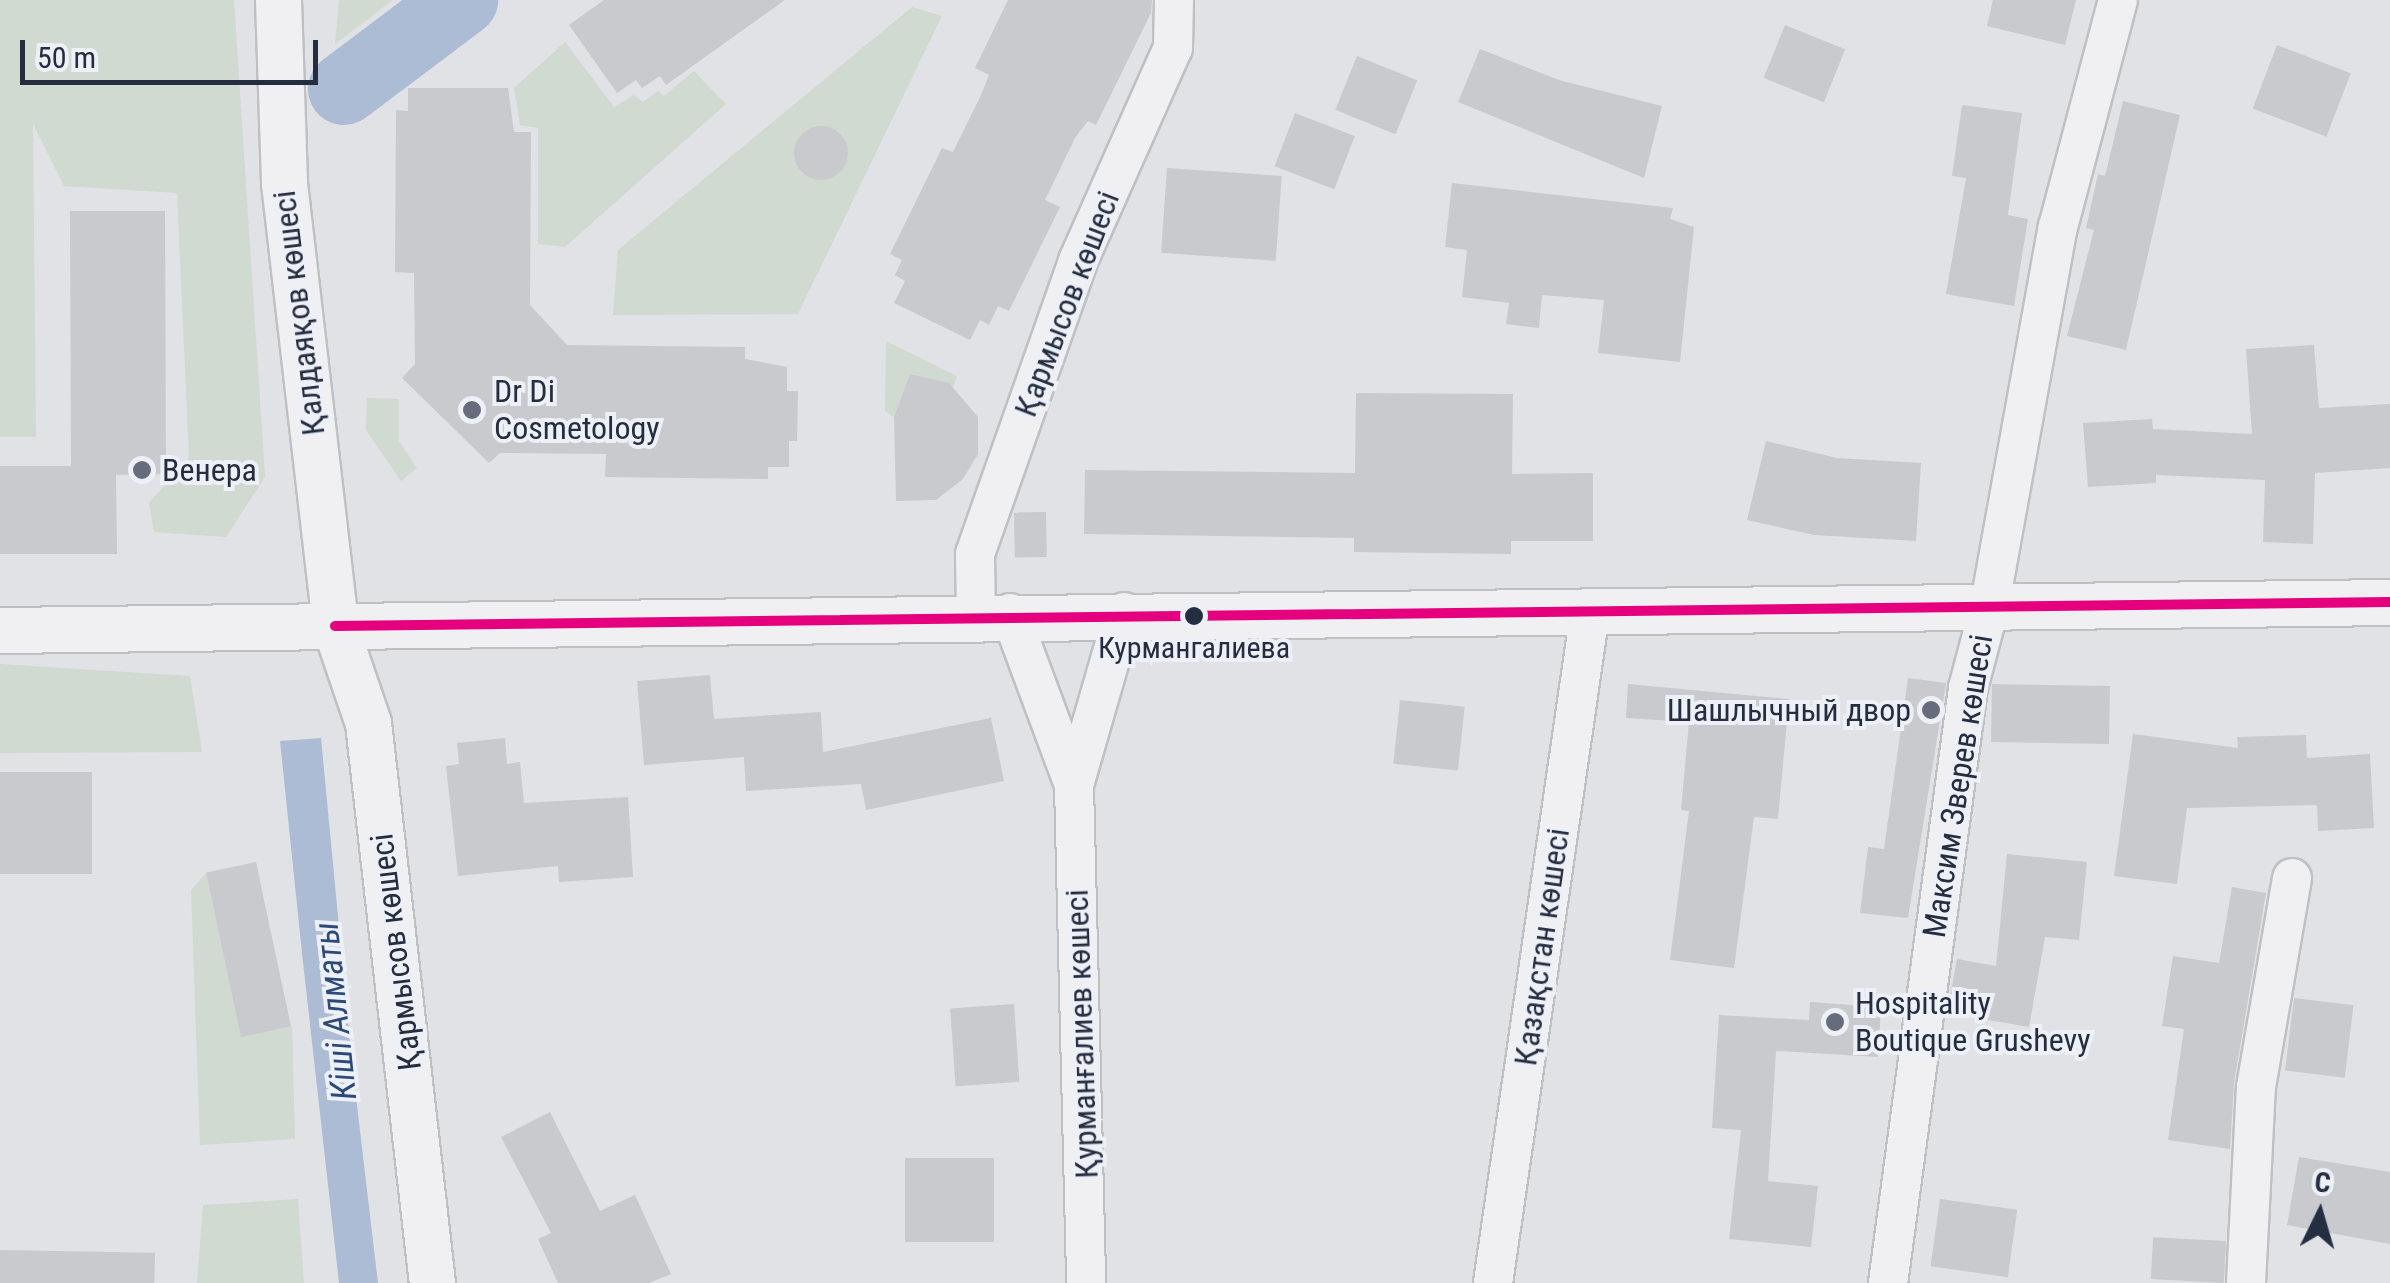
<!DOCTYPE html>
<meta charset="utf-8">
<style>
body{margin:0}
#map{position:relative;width:2390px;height:1283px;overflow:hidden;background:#e0e2e6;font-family:"Roboto Condensed",sans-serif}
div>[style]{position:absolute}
.green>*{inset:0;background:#d0dad0}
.water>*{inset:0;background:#acbcd4}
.river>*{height:72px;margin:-36px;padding:0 36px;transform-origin:36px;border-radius:36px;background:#acbcd4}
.building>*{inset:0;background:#c8cace;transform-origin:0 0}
.round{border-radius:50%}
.roads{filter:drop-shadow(2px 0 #bec0c4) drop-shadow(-2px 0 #bec0c4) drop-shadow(0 2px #bec0c4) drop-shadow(0 -2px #bec0c4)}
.minor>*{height:38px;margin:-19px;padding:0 19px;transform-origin:19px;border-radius:19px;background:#f0f0f3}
.tertiary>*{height:45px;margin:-22.5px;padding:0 22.5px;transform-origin:22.5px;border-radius:22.5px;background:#f0f0f3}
.bus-1>*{height:10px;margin:-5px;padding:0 5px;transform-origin:5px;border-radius:5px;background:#e5007d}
.dots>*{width:28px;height:28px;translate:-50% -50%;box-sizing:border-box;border:5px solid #edf0f6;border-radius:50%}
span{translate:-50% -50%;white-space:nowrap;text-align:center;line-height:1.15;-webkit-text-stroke:8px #edf0f6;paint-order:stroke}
.bus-label{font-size:30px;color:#252d41}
.street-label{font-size:32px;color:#252d41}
.poi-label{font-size:32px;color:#252d41}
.left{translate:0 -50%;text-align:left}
.right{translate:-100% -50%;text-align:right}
.water-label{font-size:35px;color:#2c4978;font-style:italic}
.north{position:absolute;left:2270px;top:1163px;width:100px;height:100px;-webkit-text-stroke:8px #edf0f6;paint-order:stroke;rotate:5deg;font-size:28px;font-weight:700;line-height:40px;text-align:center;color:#252d41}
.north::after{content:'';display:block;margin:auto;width:35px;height:45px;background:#252d41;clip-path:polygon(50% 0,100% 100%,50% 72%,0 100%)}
.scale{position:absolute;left:20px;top:40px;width:298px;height:45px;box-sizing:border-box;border:5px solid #252d41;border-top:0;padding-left:12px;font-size:30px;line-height:35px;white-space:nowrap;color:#252d41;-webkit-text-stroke:8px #edf0f6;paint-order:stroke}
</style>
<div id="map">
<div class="green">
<i style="clip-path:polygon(0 0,234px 0,265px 477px,226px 537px,154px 532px,149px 503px,189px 457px,177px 193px,64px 186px,33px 124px,36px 437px,0 437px)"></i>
<i style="clip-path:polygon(339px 0,393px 0,335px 44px)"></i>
<i style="clip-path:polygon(912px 7px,942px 16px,798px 314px,613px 315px,618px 250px)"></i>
<i style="clip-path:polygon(565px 42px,614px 107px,634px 95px,643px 102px,658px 91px,664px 96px,694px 71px,726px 104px,565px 247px,538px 244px,538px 128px,520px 125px,514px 88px)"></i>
<i style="clip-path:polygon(886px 341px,957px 376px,953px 388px,910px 374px,894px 417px,885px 411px)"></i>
<i style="clip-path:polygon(367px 398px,399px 399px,399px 441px,417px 468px,401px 481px,366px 430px)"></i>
<i style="clip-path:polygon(0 664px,190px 676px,202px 752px,0 753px)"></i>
<i style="clip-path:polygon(206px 873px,242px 1036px,292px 1026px,295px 1139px,200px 1145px,191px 890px)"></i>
<i style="clip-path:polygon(298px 1199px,304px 1283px,197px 1283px,203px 1205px)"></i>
</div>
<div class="water">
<i style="clip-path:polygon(321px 738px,352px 1063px,378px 1283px,339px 1283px,302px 953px,280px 741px)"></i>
</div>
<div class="river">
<i style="left:344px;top:89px;width:148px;rotate:-37deg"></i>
</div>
<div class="building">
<i style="clip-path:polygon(604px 0,785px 0,666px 85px,660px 76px,642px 88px,636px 80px,617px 93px,569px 25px)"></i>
<i style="clip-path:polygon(1008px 0,1152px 0,1151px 13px,1096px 125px,1088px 121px,1075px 138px,1045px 200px,1060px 207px,1009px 311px,998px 306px,989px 325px,980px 320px,970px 340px,894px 303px,905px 281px,895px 275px,902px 260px,890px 254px,942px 148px,953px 152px,981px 95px,989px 75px,975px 68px)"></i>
<i style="clip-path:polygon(1993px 0,2076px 0,2065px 45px,1987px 26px)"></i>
<i style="left:1785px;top:25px;width:65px;height:57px;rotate:22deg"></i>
<i style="left:2277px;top:45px;width:79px;height:68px;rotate:21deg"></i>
<i style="clip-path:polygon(1480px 49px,1559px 80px,1662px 106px,1644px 178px,1458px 102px)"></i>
<i style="left:1357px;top:56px;width:65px;height:58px;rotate:22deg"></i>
<i style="clip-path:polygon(408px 88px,508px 88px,514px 132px,531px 132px,530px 305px,567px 345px,745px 347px,745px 359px,787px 367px,787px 391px,798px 391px,797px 441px,789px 441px,789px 467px,768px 467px,768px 479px,605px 477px,606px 454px,500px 453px,489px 463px,402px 378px,415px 364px,414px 273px,395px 272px,396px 110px,408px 111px)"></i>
<i style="clip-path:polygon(2123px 101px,2180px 115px,2126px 350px,2067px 336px,2094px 230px,2086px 228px,2098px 174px,2105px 176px)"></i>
<i style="clip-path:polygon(1962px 105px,2022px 113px,2008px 215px,2028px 219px,2014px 306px,1946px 294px,1966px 178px,1952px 176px)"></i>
<i style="left:1295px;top:113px;width:64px;height:57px;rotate:21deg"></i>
<i class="round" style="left:794px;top:126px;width:54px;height:54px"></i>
<i style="left:1167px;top:168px;width:115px;height:85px;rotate:4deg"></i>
<i style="clip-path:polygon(1452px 183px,1673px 208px,1670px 219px,1694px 227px,1680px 362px,1598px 353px,1604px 300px,1542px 295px,1539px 328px,1506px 324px,1509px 303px,1462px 297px,1467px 250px,1445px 247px)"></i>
<i style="clip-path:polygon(70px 211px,165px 211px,166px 474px,116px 475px,117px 554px,0 554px,0 466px,71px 466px)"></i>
<i style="clip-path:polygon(2314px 345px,2319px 408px,2390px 404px,2390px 468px,2315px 473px,2313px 544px,2263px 542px,2265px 480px,2156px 475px,2156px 483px,2088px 487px,2083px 423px,2152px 419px,2153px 429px,2252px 434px,2246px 349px)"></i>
<i style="clip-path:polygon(910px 374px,949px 383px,978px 417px,978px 454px,963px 479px,936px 500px,896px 501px,894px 417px)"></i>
<i style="clip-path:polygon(1356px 393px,1513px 394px,1512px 474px,1593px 473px,1593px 541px,1511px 541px,1511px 554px,1354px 552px,1354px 538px,1084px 534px,1085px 470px,1355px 473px)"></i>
<i style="clip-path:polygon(1766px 441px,1837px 458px,1921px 463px,1916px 541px,1814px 535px,1747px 520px)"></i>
<i style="left:1046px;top:512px;width:45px;height:32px;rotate:89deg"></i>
<i style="clip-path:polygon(710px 675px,714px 719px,821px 712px,823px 752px,991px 718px,1004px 781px,866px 810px,861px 784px,746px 791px,744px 757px,644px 765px,637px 681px)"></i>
<i style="clip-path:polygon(1908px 678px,1946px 683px,1908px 918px,1860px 913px,1868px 847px,1884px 849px)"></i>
<i style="clip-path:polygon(1628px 684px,1789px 699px,1778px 819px,1754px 817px,1734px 968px,1670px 960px,1689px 811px,1681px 810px,1689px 722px,1626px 718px)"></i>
<i style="left:1992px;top:684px;width:118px;height:58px;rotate:1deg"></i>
<i style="left:1400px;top:700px;width:65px;height:64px;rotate:6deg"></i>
<i style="clip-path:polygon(2133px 734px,2238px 748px,2237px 737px,2306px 735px,2307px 758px,2370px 754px,2374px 828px,2318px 831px,2317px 805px,2187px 808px,2177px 884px,2114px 876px)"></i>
<i style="clip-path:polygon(505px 738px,507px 764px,520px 762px,524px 803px,628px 797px,633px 877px,559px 882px,558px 866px,458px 876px,446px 766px,459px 764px,457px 743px)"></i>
<i style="left:0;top:772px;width:92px;height:102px"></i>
<i style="clip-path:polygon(2007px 854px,2087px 862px,2079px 940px,2045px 937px,2029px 1027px,1947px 1013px,1957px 959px,1996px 966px)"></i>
<i style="left:256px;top:862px;width:168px;height:51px;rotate:78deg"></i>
<i style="clip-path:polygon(2232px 887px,2266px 893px,2234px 1083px,2230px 1149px,2168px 1140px,2184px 1029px,2162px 1026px,2173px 956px,2219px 963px)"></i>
<i style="left:2294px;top:998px;width:60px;height:73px;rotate:7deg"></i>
<i style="clip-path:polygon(1810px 1002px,1881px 1007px,1878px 1057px,1776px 1051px,1768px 1181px,1818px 1186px,1811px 1247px,1729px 1239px,1741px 1130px,1712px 1128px,1719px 1015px,1809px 1020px)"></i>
<i style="left:1014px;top:1004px;width:78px;height:64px;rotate:86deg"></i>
<i style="clip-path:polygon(550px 1112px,600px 1211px,635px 1195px,671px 1274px,649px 1283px,558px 1283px,538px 1239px,551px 1233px,501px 1137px)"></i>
<i style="clip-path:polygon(2299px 1157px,2390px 1172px,2390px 1244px,2287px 1225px)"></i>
<i style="left:905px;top:1158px;width:89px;height:84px"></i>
<i style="left:1940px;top:1199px;width:78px;height:68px;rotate:8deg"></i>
<i style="left:2226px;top:1241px;width:42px;height:73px;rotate:93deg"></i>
<i style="left:0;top:1250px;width:155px;height:33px;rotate:1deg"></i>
</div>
<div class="roads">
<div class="minor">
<i style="left:1010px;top:613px;width:184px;rotate:69.6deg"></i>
<i style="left:1074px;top:785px;width:180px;rotate:-73.9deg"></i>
<i style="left:976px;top:614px;width:60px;rotate:-91deg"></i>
<i style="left:975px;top:554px;width:311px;rotate:-70.6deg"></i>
<i style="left:1078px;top:261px;width:233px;rotate:-66deg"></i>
<i style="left:1173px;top:48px;width:48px;rotate:-88.8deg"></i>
<i style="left:1074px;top:785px;width:498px;rotate:88.6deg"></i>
<i style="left:1493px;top:1283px;width:678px;rotate:-81.77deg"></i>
<i style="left:1888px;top:1283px;width:600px;rotate:-82.34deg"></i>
<i style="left:1968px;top:688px;width:82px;rotate:-75.1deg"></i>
<i style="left:1989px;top:609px;width:388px;rotate:-79.8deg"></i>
<i style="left:2058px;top:227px;width:235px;rotate:-75.2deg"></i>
<i style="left:2246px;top:1283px;width:196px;rotate:-87.1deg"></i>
<i style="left:2256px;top:1087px;width:212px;rotate:-80.2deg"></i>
</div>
<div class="tertiary">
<i style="left:278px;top:0;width:183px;rotate:88.1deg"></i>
<i style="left:284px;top:183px;width:446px;rotate:83.4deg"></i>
<i style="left:335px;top:626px;width:102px;rotate:71.2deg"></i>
<i style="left:368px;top:723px;width:564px;rotate:83.48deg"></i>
<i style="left:0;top:630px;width:2390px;rotate:-0.67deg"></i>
</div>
</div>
<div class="bus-1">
<i style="left:335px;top:626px;width:2055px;rotate:-0.67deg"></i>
</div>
<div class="dots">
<i style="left:472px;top:410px;background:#666c7b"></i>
<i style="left:142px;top:470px;background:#666c7b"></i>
<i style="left:1194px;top:616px;background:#252d41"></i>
<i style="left:1931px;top:710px;background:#666c7b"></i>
<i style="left:1835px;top:1022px;background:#666c7b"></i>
</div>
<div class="bus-label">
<span style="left:1194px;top:648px">Курмангалиева</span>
</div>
<div class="street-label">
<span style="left:1067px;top:304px;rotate:-69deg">Қармысов көшесі</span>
<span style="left:299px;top:313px;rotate:-97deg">Қалдаяқов көшесі</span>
<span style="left:1958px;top:786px;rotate:-81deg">Максим Зверев көшесі</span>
<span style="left:1542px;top:947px;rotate:-82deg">Қазақстан көшесі</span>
<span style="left:396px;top:952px;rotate:-97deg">Қармысов көшесі</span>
<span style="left:1082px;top:1034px;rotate:-92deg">Қурманғалиев көшесі</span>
</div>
<div class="poi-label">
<span class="left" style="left:494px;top:410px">Dr Di<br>Cosmetology</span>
<span class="left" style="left:162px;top:470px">Венера</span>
<span class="right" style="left:1911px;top:710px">Шашлычный двор</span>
<span class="left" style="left:1855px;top:1022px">Hospitality<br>Boutique Grushevy</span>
</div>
<div class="water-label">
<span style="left:336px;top:1011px;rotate:-96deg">Кіші Алматы</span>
</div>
<div class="north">С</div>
<div class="scale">50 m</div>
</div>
